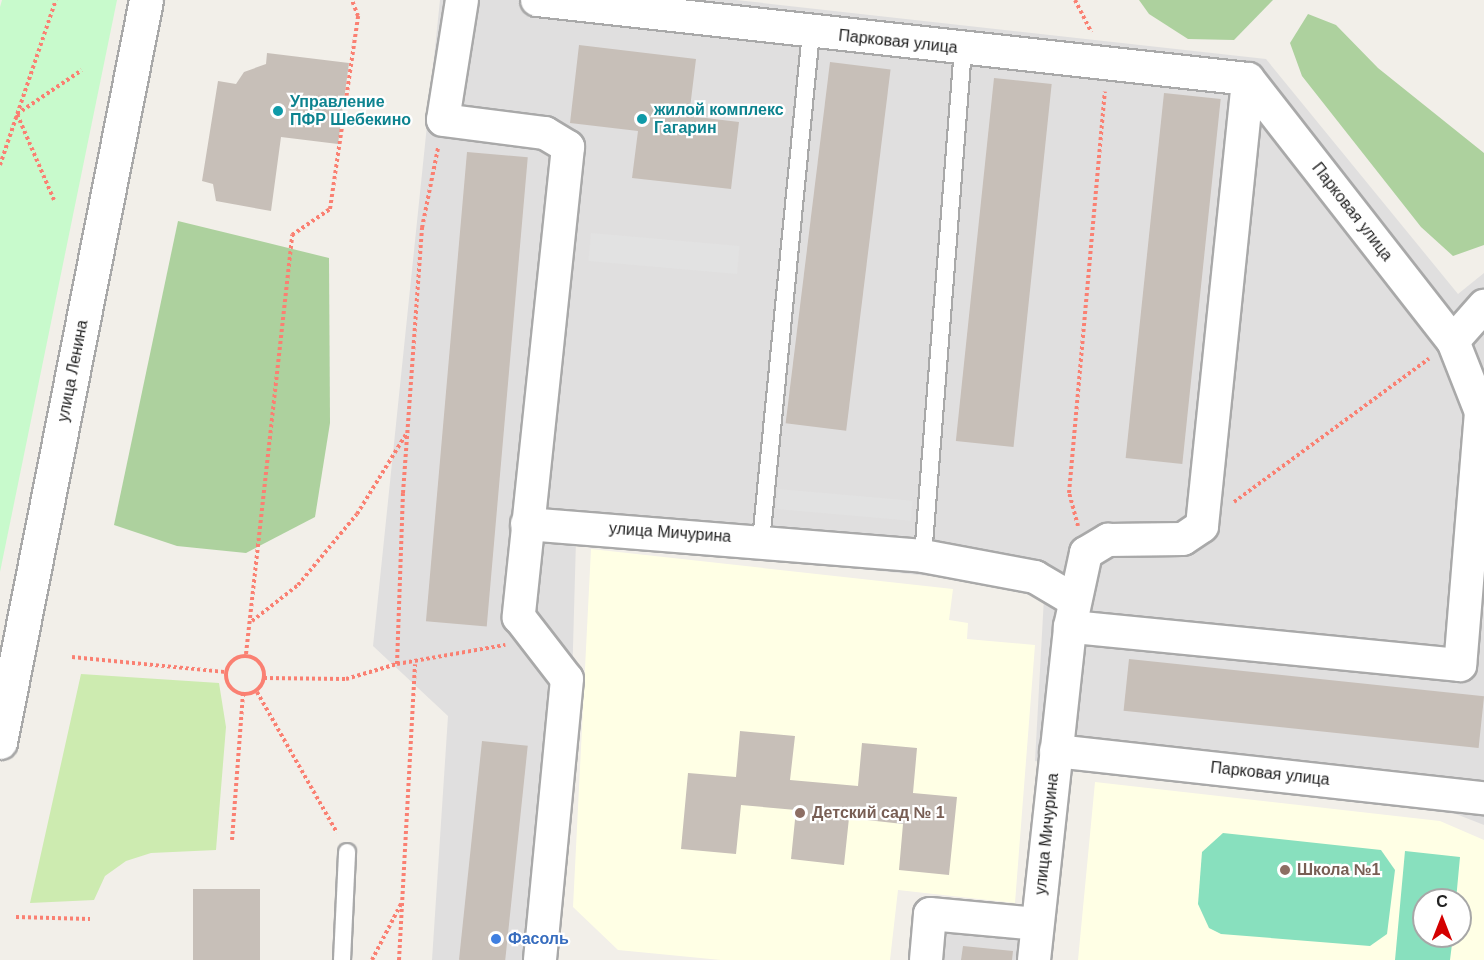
<!DOCTYPE html>
<meta charset="utf-8">
<style>
body{margin:0}
#map{position:relative;width:1484px;height:960px;overflow:hidden;background:#f2efe9;font-family:Arial,sans-serif}
div>[style]{position:absolute}
.residential>*{inset:0;background:#e0dfdf}
.education>*{inset:0;background:#ffffe5}
.grass>*{inset:0;background:#cdebb0}
.forest>*{inset:0;background:#add19e}
.park>*{inset:0;background:#c8facc}
.pitch>*{inset:0;background:#88e0be}
.parking>*{inset:0;background:#e2e2e2;transform-origin:0 0}
.building>*{inset:0;background:#c7bfb8;transform-origin:0 0}
.path>*{height:4px;margin-top:-2px;transform-origin:0;background:repeating-linear-gradient(90deg,#fa8072 0 3px,transparent 0 6px)}
.path>.ring{margin:-2px;padding:0;box-sizing:content-box;background:none;border:4px solid #fa8072;border-radius:50%}
.roads{filter:drop-shadow(2px 0 #a9a9a9) drop-shadow(-2px 0 #a9a9a9) drop-shadow(0 2px #a9a9a9) drop-shadow(0 -2px #a9a9a9)}
.service>*{height:16px;margin:-8px;padding:0 8px;transform-origin:8px;border-radius:8px;background:#fff}
.minor>*{height:32px;margin:-16px;padding:0 16px;transform-origin:16px;border-radius:16px;background:#fff}
.tertiary>*{height:33px;margin:-16.5px;padding:0 16.5px;transform-origin:16.5px;border-radius:16.5px;background:#fff}
.dots>*{width:16px;height:16px;translate:-50% -50%;box-sizing:border-box;border:3px solid #fff;border-radius:50%}
span{translate:-50% -50%;white-space:nowrap;text-align:center;line-height:1.15;-webkit-text-stroke:4.5px #fff;paint-order:stroke}
.street-label{font-size:16px;color:#222}
.culture-label{font-size:16px;color:#0d838f;font-weight:700}
.left{translate:0 -50%;text-align:left}
.education-label{font-size:16px;color:#785e54;font-weight:700}
.shop-label{font-size:16px;color:#366cbe;font-weight:700}
.north{position:absolute;left:1412px;top:888px;width:60px;height:60px;box-sizing:border-box;background:#fff;border:2px solid #a7a7a7;border-radius:50%;rotate:0deg;font-size:16px;font-weight:700;line-height:24px;text-align:center;color:#222}
.north::after{content:'';display:block;margin:auto;width:21px;height:27px;background:#d40000;clip-path:polygon(50% 0,100% 100%,50% 72%,0 100%)}
</style>
<div id="map">
<div class="residential">
<i style="clip-path:polygon(440px 0,736px 0,1266px 59px,1458px 294px,1484px 273px,1484px 825px,1456px 814px,1035px 761px,1044px 597px,1019px 585px,576px 540px,571px 719px,546px 960px,432px 960px,448px 716px,373px 646px)"></i>
<i style="clip-path:polygon(916px 908px,1026px 914px,1022px 960px,910px 960px)"></i>
</div>
<div class="education">
<i style="clip-path:polygon(591px 549px,953px 589px,949px 620px,968px 623px,967px 639px,1035px 645px,1015px 903px,898px 890px,890px 960px,721px 960px,618px 950px,573px 907px)"></i>
<i style="clip-path:polygon(evenodd,1095px 782px,1440px 821px,1484px 840px,1484px 960px,1078px 960px,1095px 782px,1424px 900px,1460px 900px,1460px 936px,1424px 936px,1424px 900px)"></i>
</div>
<div class="grass">
<i style="clip-path:polygon(81px 674px,219px 683px,226px 727px,216px 850px,151px 853px,126px 861px,105px 876px,94px 900px,30px 903px)"></i>
</div>
<div class="forest">
<i style="clip-path:polygon(1139px 0,1273px 0,1234px 40px,1188px 39px,1149px 14px)"></i>
<i style="clip-path:polygon(1308px 14px,1336px 25px,1378px 68px,1484px 153px,1484px 245px,1453px 256px,1421px 227px,1302px 76px,1290px 43px)"></i>
<i style="clip-path:polygon(178px 221px,329px 258px,330px 423px,315px 517px,246px 553px,177px 546px,114px 525px)"></i>
</div>
<div class="park">
<i style="clip-path:polygon(2px 0,117px 0,0 572px,0 7px)"></i>
</div>
<div class="pitch">
<i style="clip-path:polygon(1223px 833px,1381px 850px,1395px 870px,1387px 934px,1370px 946px,1221px 934px,1209px 928px,1198px 904px,1202px 852px)"></i>
<i style="clip-path:polygon(1405px 851px,1460px 857px,1456px 900px,1424px 900px,1424px 936px,1453px 936px,1450px 960px,1395px 960px)"></i>
</div>
<div class="parking">
<i style="left:591px;top:233px;width:149px;height:28px;rotate:5deg"></i>
<i style="left:778px;top:489px;width:135px;height:20px;rotate:5deg"></i>
</div>
<div class="building">
<i style="clip-path:polygon(579px 45px,696px 59px,689px 116px,739px 122px,731px 189px,632px 178px,638px 131px,570px 123px)"></i>
<i style="clip-path:polygon(267px 53px,349px 63px,338px 144px,281px 137px,271px 211px,216px 201px,213px 184px,202px 181px,218px 81px,236px 84px,244px 72px,266px 64px)"></i>
<i style="left:830px;top:62px;width:61px;height:364px;rotate:7deg"></i>
<i style="left:994px;top:78px;width:58px;height:365px;rotate:6deg"></i>
<i style="left:1164px;top:93px;width:57px;height:367px;rotate:6deg"></i>
<i style="left:467px;top:152px;width:61px;height:471px;rotate:5deg"></i>
<i style="left:1129px;top:659px;width:357px;height:52px;rotate:6deg"></i>
<i style="clip-path:polygon(740px 731px,795px 736px,790px 780px,858px 786px,862px 743px,917px 748px,913px 793px,957px 797px,949px 875px,899px 870px,903px 824px,849px 818px,844px 865px,791px 859px,796px 810px,741px 805px,736px 854px,681px 849px,688px 773px,736px 777px)"></i>
<i style="left:482px;top:741px;width:46px;height:220px;rotate:6deg"></i>
<i style="left:193px;top:889px;width:67px;height:71px"></i>
<i style="clip-path:polygon(963px 946px,1013px 951px,1012px 960px,961px 960px)"></i>
</div>
<div class="path">
<i style="left:1075px;top:0;width:36px;rotate:63deg"></i>
<i style="left:0;top:165px;width:174px;rotate:-71.3deg"></i>
<i style="left:54px;top:200px;width:94px;rotate:-113.3deg"></i>
<i style="left:17px;top:114px;width:78px;rotate:-34.1deg"></i>
<i style="left:1234px;top:502px;width:242px;rotate:-36.3deg"></i>
<i style="left:1078px;top:526px;width:34px;rotate:-105deg"></i>
<i style="left:1069px;top:493px;width:403px;rotate:-84.9deg"></i>
<i style="left:252px;top:621px;width:58px;rotate:-38deg"></i>
<i style="left:298px;top:585px;width:92px;rotate:-50.3deg"></i>
<i style="left:357px;top:514px;width:97px;rotate:-58.4deg"></i>
<i style="left:246px;top:654px;width:422px;rotate:-83.7deg"></i>
<i style="left:292px;top:235px;width:46px;rotate:-34.4deg"></i>
<i style="left:330px;top:209px;width:195px;rotate:-81.7deg"></i>
<i style="left:358px;top:16px;width:17px;rotate:-111deg"></i>
<i class="ring" style="left:226px;top:656px;width:34px;height:34px"></i>
<i style="left:72px;top:657px;width:155px;rotate:5.6deg"></i>
<i style="left:397px;top:664px;width:171px;rotate:-88deg"></i>
<i style="left:403px;top:493px;width:266px;rotate:-85.9deg"></i>
<i style="left:422px;top:228px;width:82px;rotate:-78.7deg"></i>
<i style="left:264px;top:678px;width:82px;rotate:0.7deg"></i>
<i style="left:346px;top:679px;width:53px;rotate:-16.4deg"></i>
<i style="left:397px;top:664px;width:110px;rotate:-10deg"></i>
<i style="left:257px;top:692px;width:162px;rotate:60.4deg"></i>
<i style="left:232px;top:840px;width:146px;rotate:-85.7deg"></i>
<i style="left:16px;top:917px;width:74px;rotate:1.5deg"></i>
<i style="left:372px;top:960px;width:65px;rotate:-62.7deg"></i>
<i style="left:399px;top:960px;width:296px;rotate:-86.9deg"></i>
</div>
<div class="roads">
<div class="service">
<i style="left:761px;top:541px;width:511px;rotate:-84.39deg"></i>
<i style="left:923px;top:556px;width:509px;rotate:-85.49deg"></i>
<i style="left:342px;top:960px;width:108px;rotate:-87.3deg"></i>
</div>
<div class="minor">
<i style="left:462px;top:0;width:121px;rotate:99deg"></i>
<i style="left:443px;top:120px;width:103px;rotate:7.3deg"></i>
<i style="left:545px;top:133px;width:27px;rotate:31deg"></i>
<i style="left:568px;top:147px;width:473px;rotate:96deg"></i>
<i style="left:519px;top:617px;width:78px;rotate:52.3deg"></i>
<i style="left:567px;top:679px;width:282px;rotate:95.5deg"></i>
<i style="left:537px;top:0;width:715px;rotate:6.34deg"></i>
<i style="left:1248px;top:79px;width:333px;rotate:52deg"></i>
<i style="left:1453px;top:341px;width:76px;rotate:68.5deg"></i>
<i style="left:1481px;top:412px;width:254px;rotate:94.7deg"></i>
<i style="left:1460px;top:665px;width:392px;rotate:-174.4deg"></i>
<i style="left:1453px;top:341px;width:47px;rotate:-48.5deg"></i>
<i style="left:527px;top:524px;width:397px;rotate:4.6deg"></i>
<i style="left:923px;top:556px;width:114px;rotate:10.6deg"></i>
<i style="left:1035px;top:577px;width:45px;rotate:30.5deg"></i>
<i style="left:1056px;top:751px;width:431px;rotate:6.3deg"></i>
<i style="left:926px;top:960px;width:46px;rotate:-85deg"></i>
<i style="left:930px;top:914px;width:107px;rotate:5.3deg"></i>
<i style="left:1034px;top:960px;width:335px;rotate:-83.8deg"></i>
<i style="left:1070px;top:627px;width:76px;rotate:-77.8deg"></i>
<i style="left:1086px;top:553px;width:26px;rotate:-31deg"></i>
<i style="left:1108px;top:540px;width:75px;rotate:-0.8deg"></i>
<i style="left:1183px;top:539px;width:23px;rotate:-34deg"></i>
<i style="left:1202px;top:526px;width:449px;rotate:-84.1deg"></i>
</div>
<div class="tertiary">
<i style="left:0;top:742px;width:756px;rotate:-78.87deg"></i>
</div>
</div>
<div class="dots">
<i style="left:278px;top:111px;background:#0f9aa8"></i>
<i style="left:642px;top:119px;background:#0f9aa8"></i>
<i style="left:800px;top:813px;background:#8d6e63"></i>
<i style="left:1285px;top:870px;background:#8d6e63"></i>
<i style="left:496px;top:939px;background:#3f7fe0"></i>
</div>
<div class="street-label">
<span style="left:898px;top:42px;rotate:6deg">Парковая улица</span>
<span style="left:1352px;top:212px;rotate:52deg">Парковая улица</span>
<span style="left:73px;top:371px;rotate:-79deg">улица Ленина</span>
<span style="left:670px;top:533px;rotate:4deg">улица Мичурина</span>
<span style="left:1270px;top:774px;rotate:6deg">Парковая улица</span>
<span style="left:1047px;top:834px;rotate:-84deg">улица Мичурина</span>
</div>
<div class="culture-label">
<span class="left" style="left:290px;top:111px">Управление<br>ПФР Шебекино</span>
<span class="left" style="left:654px;top:119px">жилой комплекс<br>Гагарин</span>
</div>
<div class="education-label">
<span class="left" style="left:812px;top:813px">Детский сад № 1</span>
<span class="left" style="left:1297px;top:870px">Школа №1</span>
</div>
<div class="shop-label">
<span class="left" style="left:508px;top:939px">Фасоль</span>
</div>
<div class="north">С</div>
</div>
